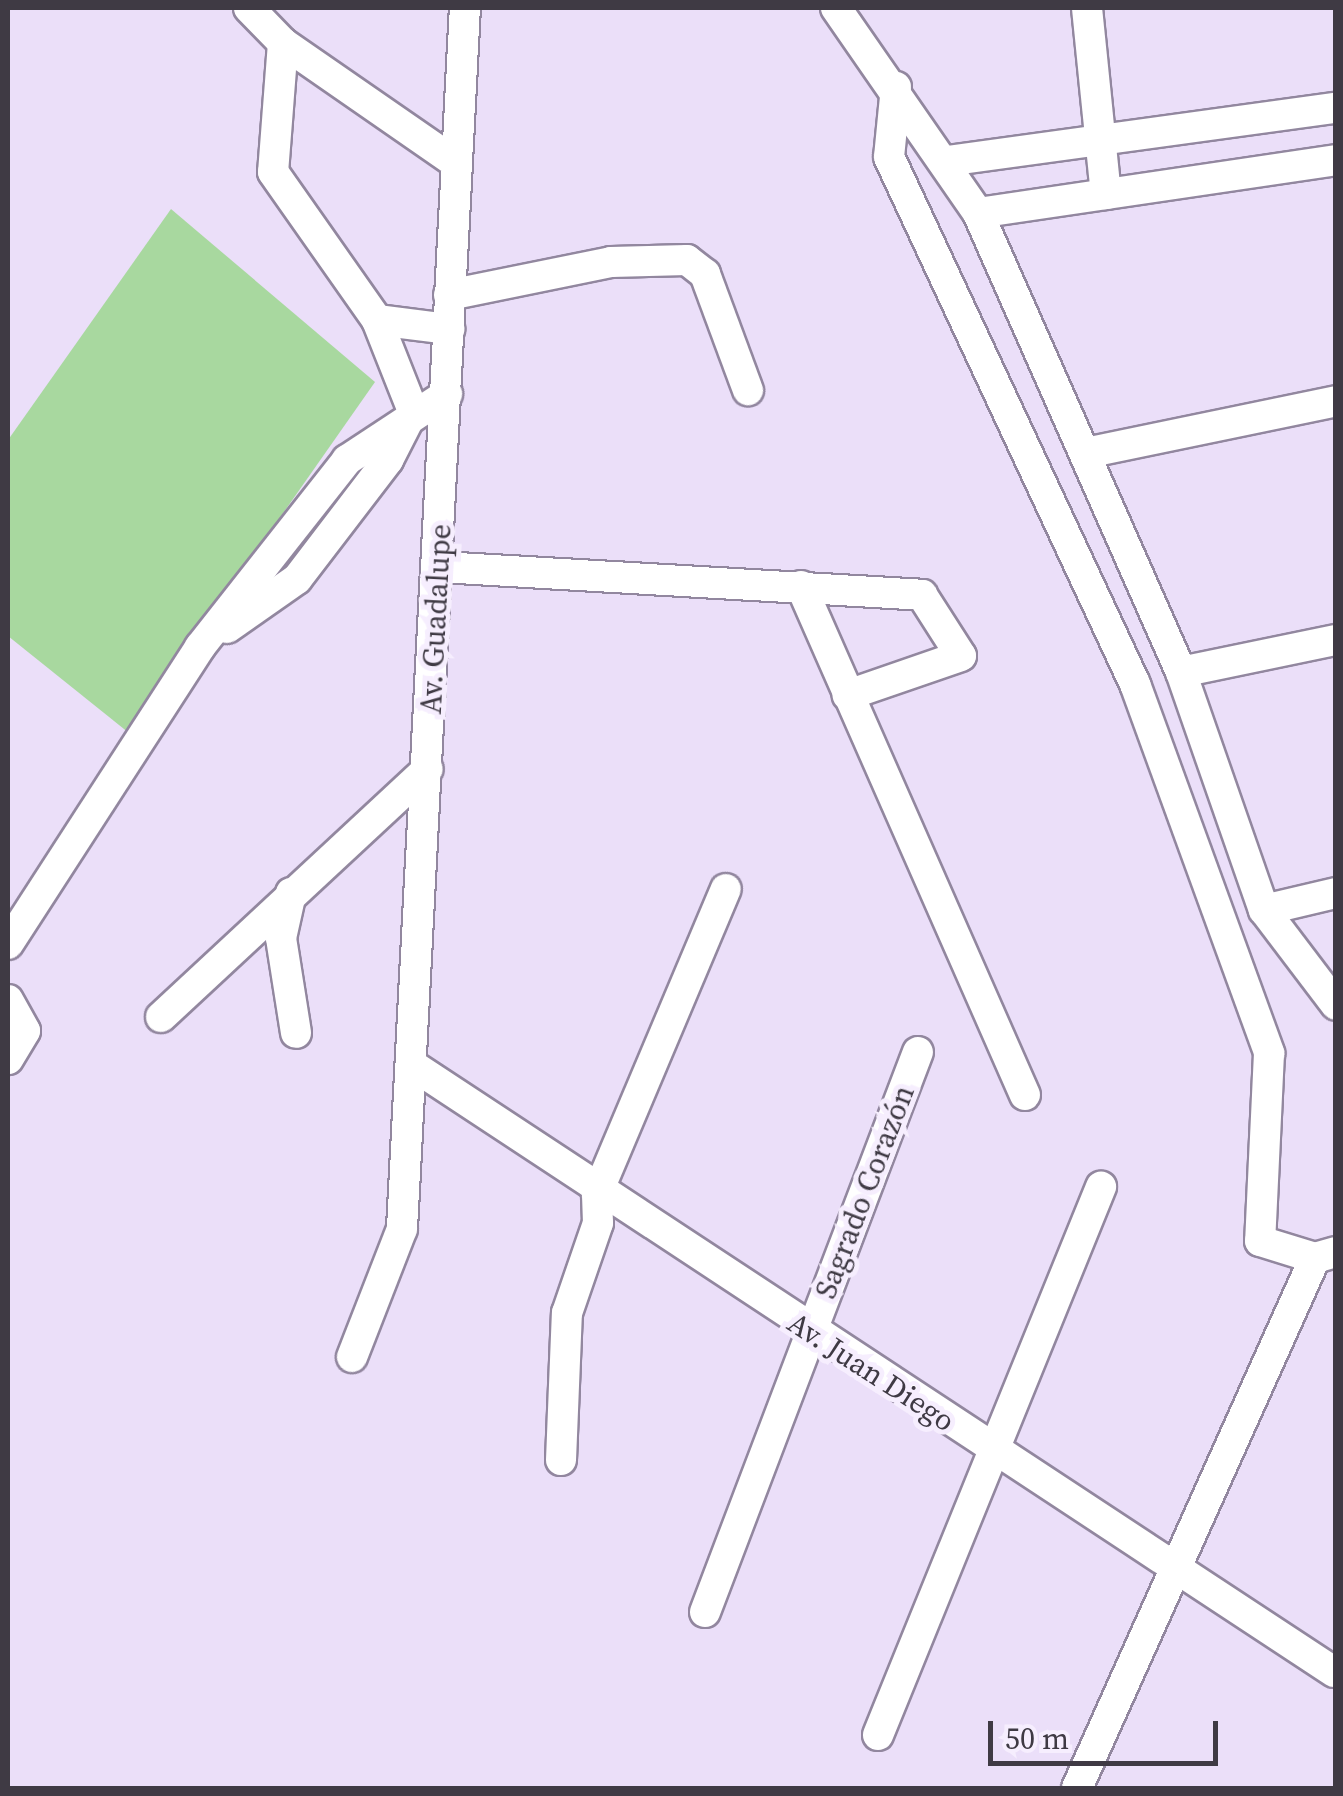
<!DOCTYPE html>
<meta charset="utf-8">
<style>
body{margin:0}
#map{position:relative;width:1343px;height:1796px;overflow:hidden;background:#ebdff9;font-family:"Source Serif 4",serif}
div>[style]{position:absolute}
.green>*{inset:0;background:#a8d89f}
.roads{filter:drop-shadow(2px 0 #92879f) drop-shadow(-2px 0 #92879f) drop-shadow(0 2px #92879f) drop-shadow(0 -2px #92879f)}
.minor>*{height:30px;margin:-15px;padding:0 15px;transform-origin:15px;border-radius:15px;background:#fff}
span{translate:-50% -50%;white-space:nowrap;text-align:center;line-height:1.15;-webkit-text-stroke:10px #f6eefe;paint-order:stroke}
.street-label{font-size:30px;color:#3f3a44}
.frame{position:absolute;inset:0;border:10px solid #3f3a44;pointer-events:none}
.scale{position:absolute;left:988px;top:1721px;width:230px;height:45px;box-sizing:border-box;border:5px solid #3f3a44;border-top:0;padding-left:12px;font-size:30px;line-height:35px;white-space:nowrap;color:#3f3a44;-webkit-text-stroke:8px #f6eefe;paint-order:stroke}
</style>
<div id="map">
<div class="green">
<i style="clip-path:polygon(171px 209px,375px 382px,129px 733px,8px 636px,8px 440px)"></i>
</div>
<div class="roads">
<div class="minor">
<i style="left:249px;top:8px;width:49px;rotate:45.8deg"></i>
<i style="left:283px;top:43px;width:211px;rotate:34.7deg"></i>
<i style="left:836px;top:8px;width:249px;rotate:55.3deg"></i>
<i style="left:978px;top:213px;width:502px;rotate:66.14deg"></i>
<i style="left:1181px;top:672px;width:252px;rotate:70.8deg"></i>
<i style="left:1264px;top:910px;width:119px;rotate:52.8deg"></i>
<i style="left:1087px;top:8px;width:187px;rotate:84.2deg"></i>
<i style="left:283px;top:43px;width:129px;rotate:94.4deg"></i>
<i style="left:273px;top:172px;width:181px;rotate:54.9deg"></i>
<i style="left:377px;top:320px;width:73px;rotate:7.1deg"></i>
<i style="left:896px;top:87px;width:70px;rotate:95.7deg"></i>
<i style="left:889px;top:157px;width:582px;rotate:64.98deg"></i>
<i style="left:1135px;top:684px;width:393px;rotate:70deg"></i>
<i style="left:1269px;top:1053px;width:188px;rotate:92.7deg"></i>
<i style="left:1260px;top:1241px;width:58px;rotate:17.2deg"></i>
<i style="left:1315px;top:1258px;width:22px;rotate:-16deg"></i>
<i style="left:947px;top:161px;width:393px;rotate:-7.8deg"></i>
<i style="left:978px;top:213px;width:362px;rotate:-8.4deg"></i>
<i style="left:449px;top:295px;width:165px;rotate:-11.5deg"></i>
<i style="left:611px;top:262px;width:76px;rotate:-1.5deg"></i>
<i style="left:687px;top:260px;width:23px;rotate:38deg"></i>
<i style="left:705px;top:274px;width:124px;rotate:69.7deg"></i>
<i style="left:1086px;top:453px;width:255px;rotate:-11.7deg"></i>
<i style="left:440px;top:567px;width:483px;rotate:3.3deg"></i>
<i style="left:922px;top:595px;width:72px;rotate:57.4deg"></i>
<i style="left:961px;top:656px;width:120px;rotate:161deg"></i>
<i style="left:801px;top:586px;width:556px;rotate:66.25deg"></i>
<i style="left:227px;top:628px;width:85px;rotate:-35deg"></i>
<i style="left:297px;top:579px;width:150px;rotate:-52.6deg"></i>
<i style="left:388px;top:460px;width:55px;rotate:-63deg"></i>
<i style="left:413px;top:411px;width:98px;rotate:-111.6deg"></i>
<i style="left:1181px;top:672px;width:158px;rotate:-11.7deg"></i>
<i style="left:291px;top:893px;width:46px;rotate:102.5deg"></i>
<i style="left:281px;top:938px;width:96px;rotate:81deg"></i>
<i style="left:1264px;top:910px;width:74px;rotate:-13.3deg"></i>
<i style="left:8px;top:944px;width:354px;rotate:-57.1deg"></i>
<i style="left:200px;top:647px;width:238px;rotate:-51.8deg"></i>
<i style="left:347px;top:460px;width:120px;rotate:-33.4deg"></i>
<i style="left:8px;top:1000px;width:35px;rotate:61deg"></i>
<i style="left:25px;top:1031px;width:33px;rotate:121deg"></i>
<i style="left:161px;top:1017px;width:364px;rotate:-42.9deg"></i>
<i style="left:412px;top:1065px;width:1104px;rotate:33.36deg"></i>
<i style="left:352px;top:1357px;width:137px;rotate:-68.7deg"></i>
<i style="left:402px;top:1229px;width:1223px;rotate:-87.05deg"></i>
<i style="left:561px;top:1460px;width:147px;rotate:-87.7deg"></i>
<i style="left:567px;top:1313px;width:95px;rotate:-71deg"></i>
<i style="left:598px;top:1223px;width:29px;rotate:-92deg"></i>
<i style="left:597px;top:1194px;width:331px;rotate:-67.1deg"></i>
<i style="left:705px;top:1612px;width:599px;rotate:-69.18deg"></i>
<i style="left:878px;top:1735px;width:592px;rotate:-67.86deg"></i>
<i style="left:1077px;top:1788px;width:581px;rotate:-65.82deg"></i>
</div>
</div>
<div class="street-label">
<span style="left:436px;top:619px;rotate:-87deg">Av. Guadalupe</span>
<span style="left:865px;top:1192px;rotate:-69deg">Sagrado Corazón</span>
<span style="left:871px;top:1372px;rotate:33deg">Av. Juan Diego</span>
</div>
<div class="frame"></div>
<div class="scale">50 m</div>
</div>
